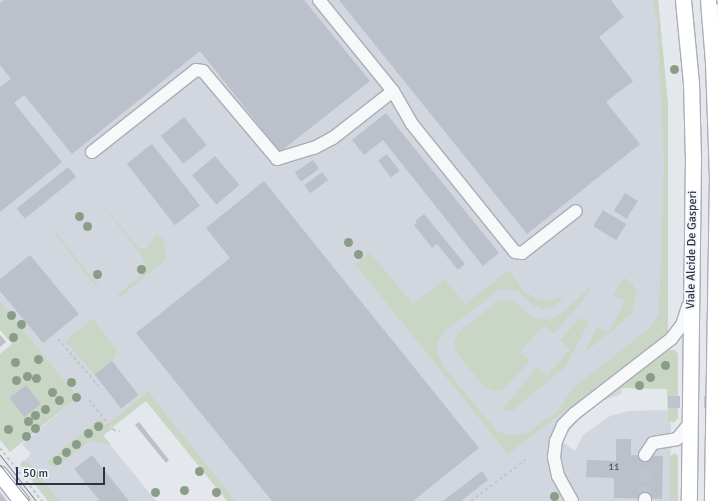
<!DOCTYPE html>
<style>
body{margin:0}
#map{position:relative;width:718px;height:501px;overflow:hidden;background:#e4e7ec;font-family:Signika,sans-serif}
div>[style]{position:absolute}
.built>*{inset:0;background:#d2d6de}
.green>*{inset:0;background:#c9d6c5}
.building>*{inset:0;background:#bbc0ca;transform-origin:0 0}
.minor-tunnel>*{height:12px;margin-top:-6px;transform-origin:0;background:repeating-linear-gradient(90deg,#bfc3cb 0 12px,transparent 0 18px)}
.path>*{height:2px;margin-top:-1px;transform-origin:0;background:repeating-linear-gradient(90deg,#c2c5cb 0 3px,transparent 0 6px)}
.roads{filter:drop-shadow(1px 0 #a9aeb7) drop-shadow(-1px 0 #a9aeb7) drop-shadow(0 1px #a9aeb7) drop-shadow(0 -1px #a9aeb7)}
.minor>*{height:12px;margin:-6px;padding:0 6px;transform-origin:6px;border-radius:6px;background:#f7f8fa}
.major>*{height:15px;margin:-7.5px;padding:0 7.5px;transform-origin:7.5px;border-radius:7.5px;background:#fff}
.tram>*{height:1px;margin:-0.5px;padding:0 0.5px;transform-origin:0.5px;border-radius:0.5px;background:#7d8696}
.trees>*{width:9px;height:9px;margin:-4.5px;border-radius:50%;background:#899d89}
span{translate:-50% -50%;white-space:nowrap;text-align:center;line-height:1.15;-webkit-text-stroke:3.5px #f4f6f9;paint-order:stroke}
.number-label{font-size:10px;color:#4f5766}
.number-label span{-webkit-text-stroke-width:0}
.street-label{font-size:12px;color:#2b3445}
.scale{position:absolute;left:16px;top:467px;width:89px;height:18px;box-sizing:border-box;border:2px solid #2b3445;border-top:0;padding-left:5px;font-size:12px;line-height:14px;white-space:nowrap;color:#2b3445;-webkit-text-stroke:3px #f4f6f9;paint-order:stroke}
</style>
<div id="map">
<div class="built">
<i style="clip-path:polygon(0 0,658px 0,668px 105px,668px 333px,615px 375px,622px 389px,621px 394px,604px 400px,578px 420px,561px 441px,575px 451px,583px 435px,610px 416px,628px 411px,667px 410px,671px 423px,670px 501px,236px 501px,148px 391px,109px 422px,113px 427px,103px 436px,156px 501px,48px 501px,20px 465px,31px 454px,22px 444px,78px 397px,0 301px)"></i>
</div>
<div class="green">
<i style="clip-path:polygon(652px 0,658px 0,668px 105px,668px 333px,508px 454px,355px 264px,370px 253px,413px 304px,445px 279px,465px 304px,509px 270px,525px 292px,537px 299px,551px 301px,564px 296px,556px 305px,542px 309px,533px 305px,518px 291px,500px 289px,445px 331px,438px 342px,436px 349px,443px 366px,497px 431px,510px 435px,527px 433px,558px 411px,573px 388px,651px 327px,659px 314px,664px 163px,657px 20px)"></i>
<i style="clip-path:polygon(97px 198px,139px 248px,146px 249px,157px 234px,164px 240px,166px 259px,119px 298px,118px 294px,140px 276px,145px 267px,141px 255px)"></i>
<i style="clip-path:polygon(55px 231px,98px 285px,96px 287px,56px 235px)"></i>
<i style="clip-path:polygon(625px 278px,632px 283px,637px 293px,632px 313px,608px 334px,584px 353px,597px 327px,609px 332px,625px 301px,613px 295px,622px 279px)"></i>
<i style="clip-path:polygon(593px 284px,585px 298px,554px 334px,544px 325px,520px 352px,530px 361px,502px 390px,494px 391px,483px 386px,455px 350px,454px 342px,458px 333px,499px 300px,514px 301px,530px 316px,546px 320px,560px 315px)"></i>
<i style="clip-path:polygon(evenodd,0 301px,78px 397px,10px 452px,0 440px,0 354px,12px 344px,0 330px,0 301px,26px 385px,25px 416px,10px 398px,26px 385px)"></i>
<i style="clip-path:polygon(93px 318px,117px 351px,114px 359px,95px 375px,65px 341px)"></i>
<i style="clip-path:polygon(580px 318px,589px 322px,565px 367px,512px 411px,502px 410px,537px 367px,547px 376px,570px 349px,560px 340px)"></i>
<i style="clip-path:polygon(669px 350px,675px 350px,678px 354px,678px 418px,674px 423px,668px 420px,667px 389px,617px 388px)"></i>
<i style="clip-path:polygon(148px 391px,236px 501px,227px 501px,146px 401px,113px 427px,109px 422px)"></i>
<i style="clip-path:polygon(98px 420px,103px 420px,111px 430px,103px 435px,111px 445px,89px 441px,55px 468px,46px 463px)"></i>
<i style="clip-path:polygon(674px 453px,678px 456px,678px 501px,670px 501px,670px 457px)"></i>
<i style="clip-path:polygon(23px 460px,43px 472px,46px 475px,42px 479px,60px 501px,48px 501px,20px 465px)"></i>
</div>
<div class="building">
<i style="clip-path:polygon(4px 0,304px 0,370px 81px,280px 152px,200px 51px,72px 154px,24px 95px,14px 103px,62px 162px,0 212px,0 87px,11px 79px,0 65px,0 3px)"></i>
<i style="clip-path:polygon(339px 0,611px 0,624px 17px,599px 37px,633px 81px,606px 102px,640px 144px,527px 234px)"></i>
<i style="clip-path:polygon(386px 113px,499px 253px,483px 266px,383px 140px,364px 155px,352px 140px)"></i>
<i style="left:184px;top:117px;width:36px;height:30px;rotate:51deg"></i>
<i style="left:152px;top:144px;width:78px;height:32px;rotate:52deg"></i>
<i style="left:387px;top:154px;width:21px;height:11px;rotate:53deg"></i>
<i style="left:215px;top:156px;width:38px;height:30px;rotate:50deg"></i>
<i style="left:313px;top:160px;width:11px;height:22px;rotate:56deg"></i>
<i style="left:68px;top:167px;width:13px;height:66px;rotate:51deg"></i>
<i style="left:322px;top:172px;width:10px;height:22px;rotate:53deg"></i>
<i style="clip-path:polygon(264px 181px,479px 448px,413px 501px,272px 501px,136px 333px,230px 258px,206px 228px)"></i>
<i style="left:625px;top:193px;width:15px;height:21px;rotate:32deg"></i>
<i style="left:603px;top:210px;width:27px;height:19px;rotate:31deg"></i>
<i style="clip-path:polygon(424px 214px,465px 264px,458px 270px,437px 244px,432px 248px,414px 225px,417px 223px,415px 221px)"></i>
<i style="clip-path:polygon(30px 255px,79px 314px,43px 343px,0 291px,0 279px)"></i>
<i style="clip-path:polygon(0 335px,6px 342px,0 347px)"></i>
<i style="left:112px;top:361px;width:43px;height:22px;rotate:52deg"></i>
<i style="left:26px;top:385px;width:24px;height:21px;rotate:52deg"></i>
<i style="clip-path:polygon(139px 422px,169px 460px,166px 463px,135px 425px)"></i>
<i style="clip-path:polygon(616px 439px,631px 439px,631px 455px,663px 456px,662px 499px,614px 498px,614px 478px,586px 477px,587px 460px,616px 461px)"></i>
<i style="clip-path:polygon(92px 455px,129px 501px,100px 501px,74px 469px)"></i>
<i style="clip-path:polygon(482px 471px,488px 480px,461px 501px,443px 501px)"></i>
<i style="clip-path:polygon(0 492px,7px 501px,0 501px)"></i>
</div>
<div class="minor-tunnel">
<i style="left:668px;top:402px;width:50px"></i>
<i style="left:645px;top:499px;width:44px;rotate:-90deg"></i>
</div>
<div class="path">
<i style="left:58px;top:339px;width:67px;rotate:49.2deg"></i>
<i style="left:89px;top:400px;width:38px;rotate:51deg"></i>
<i style="left:113px;top:430px;width:7px;rotate:8deg"></i>
<i style="left:0;top:448px;width:68px;rotate:51.6deg"></i>
<i style="left:471px;top:501px;width:68px;rotate:-37.2deg"></i>
</div>
<div class="roads">
<div class="minor">
<i style="left:319px;top:0;width:117px;rotate:50.9deg"></i>
<i style="left:393px;top:91px;width:38px;rotate:60deg"></i>
<i style="left:412px;top:124px;width:164px;rotate:51.2deg"></i>
<i style="left:515px;top:252px;width:7px;rotate:8deg"></i>
<i style="left:522px;top:253px;width:68px;rotate:-37.9deg"></i>
<i style="left:711px;top:29px;width:20px;rotate:-70deg"></i>
<i style="left:92px;top:152px;width:132px;rotate:-38.3deg"></i>
<i style="left:196px;top:70px;width:7px;rotate:8deg"></i>
<i style="left:203px;top:71px;width:115px;rotate:49.9deg"></i>
<i style="left:277px;top:159px;width:39px;rotate:-17deg"></i>
<i style="left:314px;top:148px;width:21px;rotate:-28deg"></i>
<i style="left:333px;top:138px;width:76px;rotate:-38.1deg"></i>
<i style="left:645px;top:455px;width:14px;rotate:-56deg"></i>
<i style="left:653px;top:443px;width:24px;rotate:-9deg"></i>
<i style="left:677px;top:439px;width:21px;rotate:-51deg"></i>
<i style="left:645px;top:499px;width:2px;rotate:90deg"></i>
<i style="left:572px;top:501px;width:29px;rotate:-119deg"></i>
<i style="left:558px;top:476px;width:19px;rotate:-102deg"></i>
<i style="left:554px;top:457px;width:16px;rotate:-83deg"></i>
<i style="left:556px;top:441px;width:17px;rotate:-66deg"></i>
<i style="left:563px;top:425px;width:16px;rotate:-45deg"></i>
<i style="left:574px;top:414px;width:123px;rotate:-37.7deg"></i>
<i style="left:671px;top:339px;width:18px;rotate:-52deg"></i>
<i style="left:682px;top:325px;width:20px;rotate:-72deg"></i>
</div>
<div class="major">
<i style="left:683px;top:0;width:83px;rotate:84.5deg"></i>
<i style="left:691px;top:83px;width:75px;rotate:88.5deg"></i>
<i style="left:693px;top:158px;width:343px;rotate:90.7deg"></i>
<i style="left:708px;top:0;width:62px;rotate:85.4deg"></i>
<i style="left:713px;top:62px;width:115px;rotate:88deg"></i>
<i style="left:717px;top:177px;width:324px;rotate:90.9deg"></i>
<i style="left:0;top:474px;width:34px;rotate:52deg"></i>
</div>
</div>
<div class="tram">
<i style="left:0;top:455px;width:58px;rotate:52deg"></i>
<i style="left:0;top:465px;width:46px;rotate:51.1deg"></i>
</div>
<div class="trees">
<i style="left:674px;top:69px"></i>
<i style="left:79px;top:216px"></i>
<i style="left:87px;top:226px"></i>
<i style="left:348px;top:242px"></i>
<i style="left:358px;top:254px"></i>
<i style="left:141px;top:269px"></i>
<i style="left:97px;top:274px"></i>
<i style="left:11px;top:315px"></i>
<i style="left:21px;top:324px"></i>
<i style="left:13px;top:337px"></i>
<i style="left:38px;top:359px"></i>
<i style="left:15px;top:362px"></i>
<i style="left:665px;top:365px"></i>
<i style="left:27px;top:376px"></i>
<i style="left:650px;top:377px"></i>
<i style="left:36px;top:378px"></i>
<i style="left:16px;top:380px"></i>
<i style="left:71px;top:382px"></i>
<i style="left:639px;top:385px"></i>
<i style="left:52px;top:392px"></i>
<i style="left:76px;top:397px"></i>
<i style="left:59px;top:400px"></i>
<i style="left:45px;top:409px"></i>
<i style="left:35px;top:415px"></i>
<i style="left:28px;top:421px"></i>
<i style="left:98px;top:426px"></i>
<i style="left:35px;top:428px"></i>
<i style="left:8px;top:429px"></i>
<i style="left:88px;top:433px"></i>
<i style="left:26px;top:436px"></i>
<i style="left:76px;top:444px"></i>
<i style="left:66px;top:452px"></i>
<i style="left:57px;top:460px"></i>
<i style="left:199px;top:471px"></i>
<i style="left:40px;top:474px"></i>
<i style="left:184px;top:490px"></i>
<i style="left:155px;top:492px"></i>
<i style="left:216px;top:492px"></i>
<i style="left:554px;top:496px"></i>
</div>
<div class="number-label">
<span style="left:614px;top:468px">11</span>
</div>
<div class="street-label">
<span style="left:692px;top:250px;rotate:-89deg">Viale Alcide De Gasperi</span>
</div>
<div class="scale">50 m</div>
</div>
